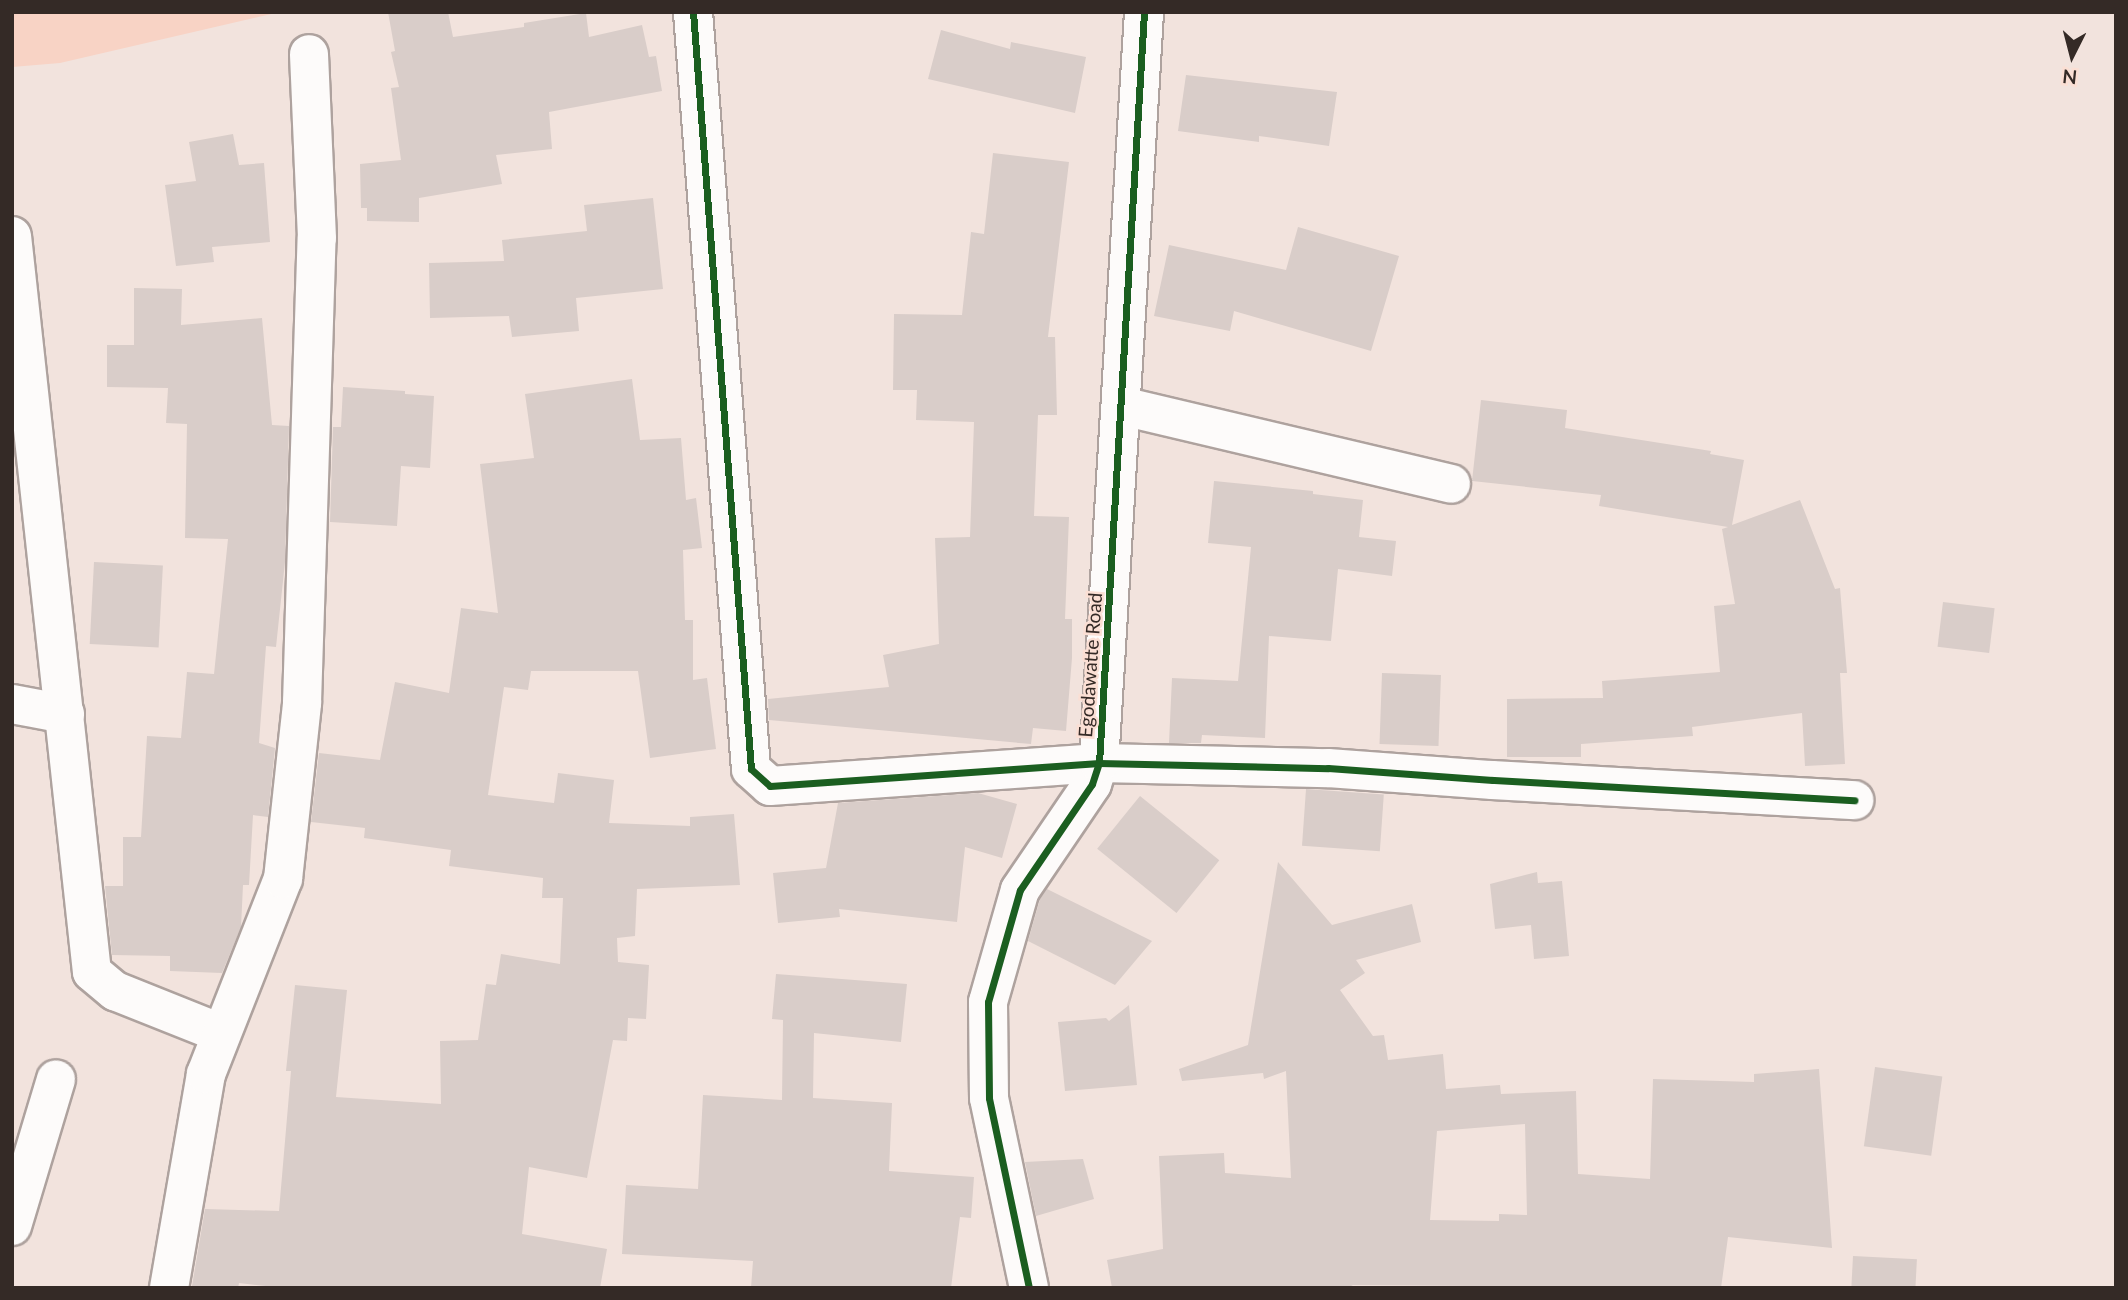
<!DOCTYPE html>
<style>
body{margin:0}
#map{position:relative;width:2128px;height:1300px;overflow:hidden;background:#f2e3dd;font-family:Lato,sans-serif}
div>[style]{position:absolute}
.green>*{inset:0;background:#f8d3c5}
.building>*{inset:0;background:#d9cdc9;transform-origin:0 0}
.roads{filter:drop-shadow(2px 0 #aea29e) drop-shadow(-2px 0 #aea29e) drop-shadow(0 2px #aea29e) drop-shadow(0 -2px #aea29e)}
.street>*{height:38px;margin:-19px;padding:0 19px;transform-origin:19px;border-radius:19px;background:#fdfbfa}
.secondary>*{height:38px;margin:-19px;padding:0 19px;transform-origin:19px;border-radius:19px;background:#fdfbfa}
.cycleway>*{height:7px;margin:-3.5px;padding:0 3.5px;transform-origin:3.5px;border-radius:3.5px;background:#1b5e20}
span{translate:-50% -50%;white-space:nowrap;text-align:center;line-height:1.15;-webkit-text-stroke:5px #fbdfd4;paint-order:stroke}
.street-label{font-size:19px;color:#342a26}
.frame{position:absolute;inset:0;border:14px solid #342a26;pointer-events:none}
.north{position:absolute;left:2037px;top:21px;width:70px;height:70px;-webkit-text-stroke:5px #fbdfd4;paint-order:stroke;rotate:186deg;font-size:19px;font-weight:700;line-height:28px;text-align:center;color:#342a26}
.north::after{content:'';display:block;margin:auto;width:24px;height:32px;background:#342a26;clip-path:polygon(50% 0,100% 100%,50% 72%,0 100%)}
</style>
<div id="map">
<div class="green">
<i style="clip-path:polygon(12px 12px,280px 12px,60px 63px,12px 67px)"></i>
</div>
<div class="building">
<i style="clip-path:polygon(388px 12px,448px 12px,453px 37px,524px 27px,524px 23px,586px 13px,589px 37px,642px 25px,649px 57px,656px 56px,662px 91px,549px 112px,552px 149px,496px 155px,502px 184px,419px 198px,419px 222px,367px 221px,367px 208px,361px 208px,360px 164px,401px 160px,391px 88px,399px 87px,391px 52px,395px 51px)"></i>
<i style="clip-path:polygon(941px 30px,1010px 49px,1011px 42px,1086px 57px,1075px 113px,928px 79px)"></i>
<i style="clip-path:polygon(1186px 75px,1337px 92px,1329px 146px,1259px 136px,1259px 142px,1178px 131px)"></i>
<i style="clip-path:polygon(233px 134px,239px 165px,264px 163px,270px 242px,212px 247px,214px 262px,176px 266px,165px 185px,196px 181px,189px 142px)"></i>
<i style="clip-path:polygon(993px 153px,1069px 162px,1048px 337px,1055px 337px,1057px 415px,1038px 415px,1034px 516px,1069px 517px,1065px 619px,1072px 619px,1072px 658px,1066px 731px,1033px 728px,1031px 744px,769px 720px,768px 699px,889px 687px,883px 655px,939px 644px,935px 538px,970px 537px,974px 422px,916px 420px,917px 390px,893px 390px,894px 314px,962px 315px,971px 232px,984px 234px)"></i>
<i style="clip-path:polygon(653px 198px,663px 289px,576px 298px,579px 331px,512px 337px,509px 316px,430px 318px,429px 263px,504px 261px,502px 240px,587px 231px,584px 205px)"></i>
<i style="clip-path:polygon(1298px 227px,1399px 256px,1371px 351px,1234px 311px,1230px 331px,1154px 316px,1169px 245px,1286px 270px)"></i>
<i style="clip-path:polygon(134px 288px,182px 289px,181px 325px,262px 318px,272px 425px,289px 426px,285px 562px,276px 647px,266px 646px,259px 743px,275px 748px,268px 817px,253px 815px,249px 885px,243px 885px,241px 927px,222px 973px,170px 971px,170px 956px,112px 955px,105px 886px,123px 886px,123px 837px,141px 837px,147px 736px,181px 738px,187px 672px,214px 674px,228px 539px,185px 538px,187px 424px,166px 423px,168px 388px,107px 387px,107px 345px,134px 345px)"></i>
<i style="clip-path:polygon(632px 379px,640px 440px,681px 438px,686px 500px,696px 498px,702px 548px,683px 550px,685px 620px,693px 620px,693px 680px,707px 678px,716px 749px,650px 758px,638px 671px,531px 671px,528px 690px,504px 687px,488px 795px,554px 803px,558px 773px,614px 780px,609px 823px,690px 826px,690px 817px,734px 814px,740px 885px,637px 889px,635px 936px,617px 938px,618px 962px,649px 965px,646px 1019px,628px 1018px,627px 1041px,613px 1040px,587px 1178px,529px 1167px,522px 1234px,607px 1249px,600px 1288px,284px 1288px,239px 1283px,238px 1288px,192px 1286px,205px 1209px,279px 1211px,291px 1071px,286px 1071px,295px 985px,347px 990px,336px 1097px,441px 1104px,440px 1041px,478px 1040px,486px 984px,496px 985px,501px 954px,560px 964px,563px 898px,542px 898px,543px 878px,449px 866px,451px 850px,364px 838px,365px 828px,311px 822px,319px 753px,380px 760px,395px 682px,449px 693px,461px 608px,498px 613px,480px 464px,534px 458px,525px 394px)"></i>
<i style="clip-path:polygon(343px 387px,405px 391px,405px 394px,434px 396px,430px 468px,401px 466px,397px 526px,330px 522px,333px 427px,341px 427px)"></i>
<i style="clip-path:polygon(1481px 400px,1567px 410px,1565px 428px,1711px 451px,1710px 454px,1744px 460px,1732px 525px,1800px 500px,1835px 589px,1840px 588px,1847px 673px,1840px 673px,1845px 764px,1805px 766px,1802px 713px,1692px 727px,1693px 736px,1581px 744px,1581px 757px,1507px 757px,1507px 699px,1603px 698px,1602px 681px,1720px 672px,1714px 606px,1735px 604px,1722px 529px,1728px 527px,1599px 506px,1601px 495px,1472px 481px)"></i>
<i style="clip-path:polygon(1214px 481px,1313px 491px,1313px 494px,1363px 500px,1359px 537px,1396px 541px,1392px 576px,1338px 569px,1331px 641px,1269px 636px,1265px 738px,1202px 735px,1201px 743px,1169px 743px,1172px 678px,1238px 681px,1251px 547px,1208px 543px)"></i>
<i style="left:94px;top:562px;width:69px;height:82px;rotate:3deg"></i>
<i style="left:1943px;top:602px;width:52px;height:45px;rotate:7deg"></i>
<i style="left:1382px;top:673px;width:59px;height:71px;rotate:2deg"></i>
<i style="left:1306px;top:789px;width:78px;height:57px;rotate:4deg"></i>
<i style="clip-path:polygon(978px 793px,1017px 804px,1002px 858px,965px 847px,957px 922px,839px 909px,840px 917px,778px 923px,773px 873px,826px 868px,838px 803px)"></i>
<i style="left:1140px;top:796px;width:102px;height:68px;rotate:39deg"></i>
<i style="clip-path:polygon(evenodd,1278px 862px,1332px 925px,1412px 904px,1421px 942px,1356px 960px,1365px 973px,1340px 990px,1373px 1036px,1384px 1035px,1388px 1060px,1443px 1054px,1446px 1089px,1500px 1085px,1501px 1094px,1576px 1091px,1578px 1174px,1650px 1179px,1653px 1079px,1754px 1082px,1754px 1074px,1819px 1069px,1832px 1248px,1728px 1237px,1721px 1288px,1351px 1285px,1357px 1288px,1112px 1288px,1107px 1260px,1163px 1249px,1159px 1156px,1224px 1153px,1225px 1173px,1291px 1178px,1286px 1071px,1264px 1079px,1263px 1073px,1182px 1081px,1179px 1069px,1248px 1045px,1278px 862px,1525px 1124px,1527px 1215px,1499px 1214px,1499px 1221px,1430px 1220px,1437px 1131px,1525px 1124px)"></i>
<i style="clip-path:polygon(1537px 872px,1538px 883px,1562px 881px,1569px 956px,1534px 959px,1531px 925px,1495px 929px,1490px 884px)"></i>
<i style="clip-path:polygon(1047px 889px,1152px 941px,1115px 985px,1028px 941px,1040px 899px)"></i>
<i style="clip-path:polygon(776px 974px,907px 984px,901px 1042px,814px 1033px,813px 1098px,892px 1103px,889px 1171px,974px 1177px,971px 1218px,960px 1217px,951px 1288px,751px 1288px,753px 1261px,622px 1254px,626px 1185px,698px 1189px,703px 1095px,782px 1100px,783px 1020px,772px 1019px)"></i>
<i style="clip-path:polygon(1129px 1005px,1137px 1085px,1065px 1091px,1058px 1022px,1106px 1018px,1109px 1021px)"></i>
<i style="left:1875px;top:1067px;width:68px;height:80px;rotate:8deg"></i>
<i style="clip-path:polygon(1083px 1159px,1094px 1199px,1036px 1216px,1025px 1162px)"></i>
<i style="left:1853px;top:1256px;width:64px;height:32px;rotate:3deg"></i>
</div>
<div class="roads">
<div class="street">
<i style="left:693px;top:12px;width:759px;rotate:85.62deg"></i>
<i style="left:751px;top:769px;width:25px;rotate:42deg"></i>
<i style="left:770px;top:786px;width:330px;rotate:-4deg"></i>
<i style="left:1099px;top:763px;width:229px;rotate:1.3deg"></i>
<i style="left:1328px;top:768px;width:165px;rotate:4.2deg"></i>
<i style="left:1493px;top:780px;width:362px;rotate:3.2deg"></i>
<i style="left:12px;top:236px;width:740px;rotate:83.8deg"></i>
<i style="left:92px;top:972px;width:30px;rotate:40deg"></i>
<i style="left:115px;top:991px;width:113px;rotate:21.8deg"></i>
<i style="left:1122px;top:406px;width:338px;rotate:13.3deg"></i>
<i style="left:12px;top:704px;width:54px;rotate:10.7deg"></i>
<i style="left:12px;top:1226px;width:153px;rotate:-73.3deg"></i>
<i style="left:169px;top:1288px;width:217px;rotate:-80.2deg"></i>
<i style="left:206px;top:1074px;width:210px;rotate:-68.5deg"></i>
<i style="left:283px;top:879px;width:177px;rotate:-83.8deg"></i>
<i style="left:302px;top:703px;width:465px;rotate:-88.2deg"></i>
<i style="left:317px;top:238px;width:184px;rotate:-92.5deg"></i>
</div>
<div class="secondary">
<i style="left:1029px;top:1288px;width:194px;rotate:-101.9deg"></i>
<i style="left:989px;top:1098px;width:96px;rotate:-90.6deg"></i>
<i style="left:988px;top:1002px;width:116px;rotate:-74.1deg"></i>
<i style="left:1020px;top:890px;width:128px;rotate:-55.8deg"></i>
<i style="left:1092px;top:784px;width:22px;rotate:-72deg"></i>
<i style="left:1099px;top:763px;width:752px;rotate:-86.57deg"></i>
</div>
</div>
<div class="cycleway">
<i style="left:693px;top:12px;width:759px;rotate:85.62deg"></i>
<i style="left:751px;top:769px;width:25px;rotate:42deg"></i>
<i style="left:770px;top:786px;width:330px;rotate:-4deg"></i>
<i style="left:1099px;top:763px;width:229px;rotate:1.3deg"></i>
<i style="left:1328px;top:768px;width:165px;rotate:4.2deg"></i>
<i style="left:1493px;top:780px;width:362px;rotate:3.2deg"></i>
<i style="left:1029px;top:1288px;width:194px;rotate:-101.9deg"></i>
<i style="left:989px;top:1098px;width:96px;rotate:-90.6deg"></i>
<i style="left:988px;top:1002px;width:116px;rotate:-74.1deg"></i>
<i style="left:1020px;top:890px;width:128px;rotate:-55.8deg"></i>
<i style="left:1092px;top:784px;width:22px;rotate:-72deg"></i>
<i style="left:1099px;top:763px;width:752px;rotate:-86.57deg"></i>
</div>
<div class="street-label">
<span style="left:1090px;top:665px;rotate:-86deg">Egodawatte Road</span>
</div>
<div class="frame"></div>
<div class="north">N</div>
</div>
